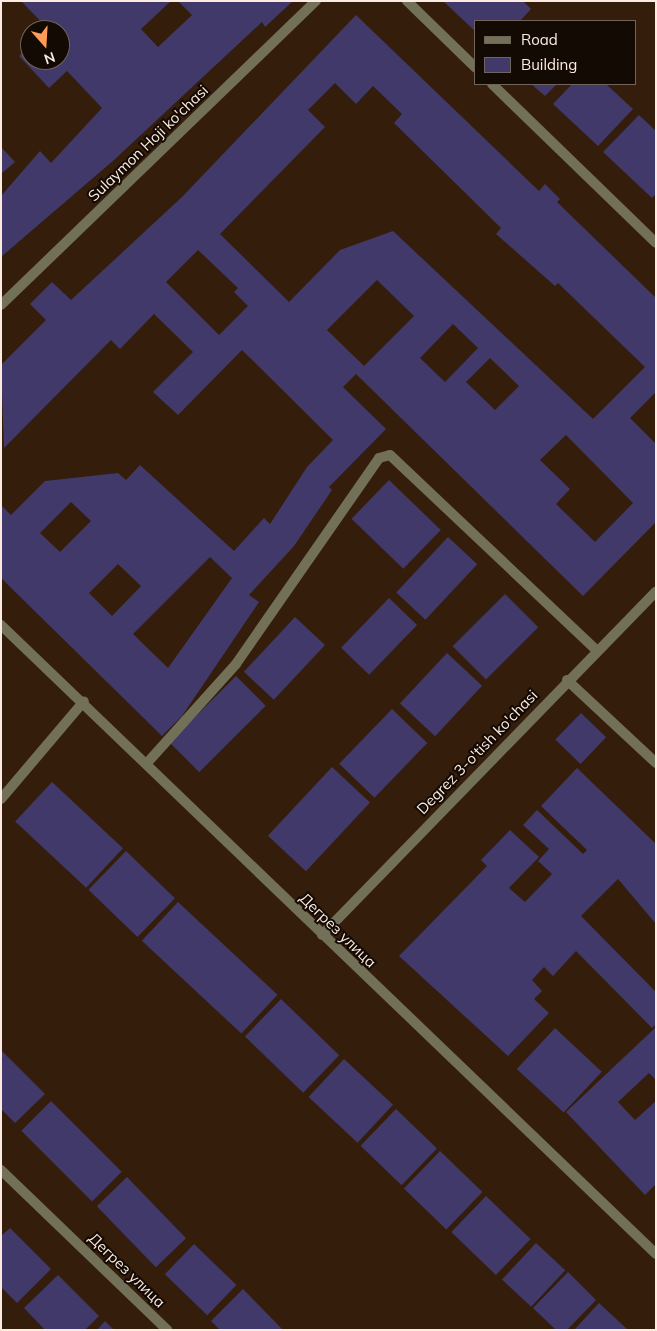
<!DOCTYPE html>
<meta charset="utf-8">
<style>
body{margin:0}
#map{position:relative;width:657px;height:1331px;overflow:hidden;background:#341d0b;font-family:Mulish,sans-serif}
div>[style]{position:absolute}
.building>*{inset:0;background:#403969;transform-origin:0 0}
.minor>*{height:10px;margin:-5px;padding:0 5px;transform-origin:5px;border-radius:5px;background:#727158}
span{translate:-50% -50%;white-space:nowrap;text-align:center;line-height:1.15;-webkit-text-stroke:4px #140a04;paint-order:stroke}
.street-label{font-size:15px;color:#fbebe0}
.frame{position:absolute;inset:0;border:2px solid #fbebe0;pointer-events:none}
.legend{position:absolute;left:474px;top:20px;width:162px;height:65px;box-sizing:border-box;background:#140a04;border:1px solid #70645c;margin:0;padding:6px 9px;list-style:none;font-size:15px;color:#fbebe0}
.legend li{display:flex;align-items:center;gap:10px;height:25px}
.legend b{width:25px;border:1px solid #70645c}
.north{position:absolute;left:20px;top:20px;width:50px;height:50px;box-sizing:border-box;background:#140a04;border:1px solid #70645c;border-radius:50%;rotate:161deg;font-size:14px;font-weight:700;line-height:20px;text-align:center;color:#fbebe0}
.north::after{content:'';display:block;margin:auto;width:18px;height:22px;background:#fe9c57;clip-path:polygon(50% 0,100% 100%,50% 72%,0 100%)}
</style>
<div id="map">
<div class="building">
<i style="clip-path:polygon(21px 1px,171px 1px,141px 29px,158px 47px,192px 15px,178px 1px,293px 1px,265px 27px,262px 22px,114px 160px,1px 257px,1px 196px,40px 151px,51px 163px,102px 108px,67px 71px,49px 88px,19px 56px,30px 46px,30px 60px,60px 60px,60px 30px,49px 30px)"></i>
<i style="clip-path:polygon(443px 1px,523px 1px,531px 9px,520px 21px,476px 21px,476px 32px)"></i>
<i style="clip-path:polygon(evenodd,356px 15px,539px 191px,545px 184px,560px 199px,557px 202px,656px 298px,656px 392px,630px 418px,656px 444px,656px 522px,583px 596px,356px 374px,343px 387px,386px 429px,329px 487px,332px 490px,294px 546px,249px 595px,259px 602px,182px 716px,162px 736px,1px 578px,1px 505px,11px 515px,45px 481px,118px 473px,126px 480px,140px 465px,234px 551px,264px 518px,270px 524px,307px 467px,333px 440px,242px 350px,178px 415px,153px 392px,193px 352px,154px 314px,120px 349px,111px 340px,4px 448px,1px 365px,46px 320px,30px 304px,52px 282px,71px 300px,182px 197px,356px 15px,335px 83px,356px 104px,373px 86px,402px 114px,394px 123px,501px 228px,496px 234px,555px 286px,558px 283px,645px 367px,593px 419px,393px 231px,340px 250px,289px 302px,220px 234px,325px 127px,308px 110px,335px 83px,356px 15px,198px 250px,238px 288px,234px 292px,248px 306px,219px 335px,166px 282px,198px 250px,356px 15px,377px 280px,414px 316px,364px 366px,327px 330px,377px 280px,356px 15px,453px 324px,478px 348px,445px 382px,420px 358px,453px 324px,356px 15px,490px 358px,519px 386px,495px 410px,466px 382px,490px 358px,356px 15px,566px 435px,633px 503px,595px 542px,556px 504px,570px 489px,540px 460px,566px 435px,356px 15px,71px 502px,91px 521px,60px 552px,40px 533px,71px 502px,356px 15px,210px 557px,232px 578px,168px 668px,133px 634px,210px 557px,356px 15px,118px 564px,141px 586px,112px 616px,89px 593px,118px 564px)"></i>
<i style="clip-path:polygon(531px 84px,557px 84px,545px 96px)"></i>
<i style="clip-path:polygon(572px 84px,606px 84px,633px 109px,598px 146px,553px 104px)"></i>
<i style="clip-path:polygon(639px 115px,656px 131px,656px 194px,652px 198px,603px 152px)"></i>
<i style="clip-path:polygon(1px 147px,15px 162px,1px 174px)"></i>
<i style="left:389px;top:480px;width:72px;height:54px;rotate:44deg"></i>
<i style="left:448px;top:537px;width:40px;height:76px;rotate:43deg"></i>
<i style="left:505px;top:594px;width:47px;height:74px;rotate:45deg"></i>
<i style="left:389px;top:598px;width:39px;height:69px;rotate:44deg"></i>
<i style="left:295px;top:617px;width:41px;height:75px;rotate:43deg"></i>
<i style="left:447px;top:653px;width:48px;height:69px;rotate:43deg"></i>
<i style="left:236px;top:676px;width:42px;height:94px;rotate:45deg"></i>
<i style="left:392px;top:709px;width:49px;height:76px;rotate:44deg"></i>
<i style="left:581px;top:713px;width:35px;height:37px;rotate:44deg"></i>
<i style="left:332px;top:767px;width:52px;height:94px;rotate:43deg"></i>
<i style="clip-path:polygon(577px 768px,656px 844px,656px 924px,618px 879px,581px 916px,656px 992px,656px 1024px,652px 1028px,576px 951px,553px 976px,544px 967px,532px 980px,542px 991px,534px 999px,549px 1013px,508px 1056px,399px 956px,487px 866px,481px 860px,510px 830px,539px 857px,509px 888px,525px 902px,552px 874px,538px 861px,549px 849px,523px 825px,537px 810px,583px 854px,587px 850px,541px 806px)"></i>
<i style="left:52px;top:782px;width:97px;height:54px;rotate:43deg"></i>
<i style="left:126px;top:851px;width:68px;height:54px;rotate:44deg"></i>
<i style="left:178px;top:902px;width:136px;height:53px;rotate:43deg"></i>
<i style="left:281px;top:999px;width:81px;height:52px;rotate:44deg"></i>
<i style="clip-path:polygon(656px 1027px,656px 1080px,649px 1073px,618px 1102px,635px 1120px,656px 1101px,656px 1184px,645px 1195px,566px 1112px)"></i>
<i style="left:555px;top:1028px;width:64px;height:56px;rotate:43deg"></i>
<i style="clip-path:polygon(1px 1050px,45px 1094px,15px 1123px,1px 1109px)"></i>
<i style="left:344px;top:1059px;width:67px;height:52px;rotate:43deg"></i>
<i style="left:51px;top:1101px;width:100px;height:42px;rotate:45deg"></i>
<i style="left:396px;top:1109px;width:57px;height:51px;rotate:44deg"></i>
<i style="left:440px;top:1151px;width:59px;height:52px;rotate:44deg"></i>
<i style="left:127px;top:1177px;width:85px;height:42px;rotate:46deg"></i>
<i style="left:486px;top:1196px;width:62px;height:50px;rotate:44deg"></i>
<i style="clip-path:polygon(10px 1228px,51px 1269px,17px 1303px,1px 1287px,1px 1236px)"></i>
<i style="left:536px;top:1243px;width:40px;height:50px;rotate:43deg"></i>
<i style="left:194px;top:1244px;width:59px;height:42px;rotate:44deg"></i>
<i style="clip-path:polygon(568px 1272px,596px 1300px,567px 1330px,556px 1330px,533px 1308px)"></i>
<i style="clip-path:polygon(58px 1275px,99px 1316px,85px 1330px,45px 1330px,24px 1308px)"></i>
<i style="clip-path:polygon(243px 1289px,283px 1330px,220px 1330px,211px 1321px)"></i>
<i style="clip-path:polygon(599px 1303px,628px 1330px,574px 1330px)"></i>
<i style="clip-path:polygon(105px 1321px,114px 1330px,97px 1330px)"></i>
</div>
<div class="minor">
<i style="left:407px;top:1px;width:96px;rotate:44.2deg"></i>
<i style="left:492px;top:84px;width:228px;rotate:44.1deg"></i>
<i style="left:1px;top:305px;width:438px;rotate:-44deg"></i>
<i style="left:1px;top:625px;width:908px;rotate:43.84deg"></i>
<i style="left:567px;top:680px;width:122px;rotate:43deg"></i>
<i style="left:147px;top:763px;width:133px;rotate:-48deg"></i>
<i style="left:236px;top:664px;width:251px;rotate:-55.2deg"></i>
<i style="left:379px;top:458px;width:11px;rotate:-15deg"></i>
<i style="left:390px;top:455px;width:284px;rotate:43.4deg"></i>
<i style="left:1px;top:799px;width:128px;rotate:-49.7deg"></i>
<i style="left:322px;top:935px;width:479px;rotate:-45.8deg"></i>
<i style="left:1px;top:1170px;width:231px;rotate:43.9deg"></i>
</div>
<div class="street-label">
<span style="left:148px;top:143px;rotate:-44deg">Sulaymon Hoji ko'chasi</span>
<span style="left:477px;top:752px;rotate:-46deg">Degrez 3-o'tish ko'chasi</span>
<span style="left:338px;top:930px;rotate:44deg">Дегрез улица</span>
<span style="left:127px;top:1270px;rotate:44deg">Дегрез улица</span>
</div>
<div class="frame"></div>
<ul class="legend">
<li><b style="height:6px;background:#727158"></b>Road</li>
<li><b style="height:14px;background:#403969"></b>Building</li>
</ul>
<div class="north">N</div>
</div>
